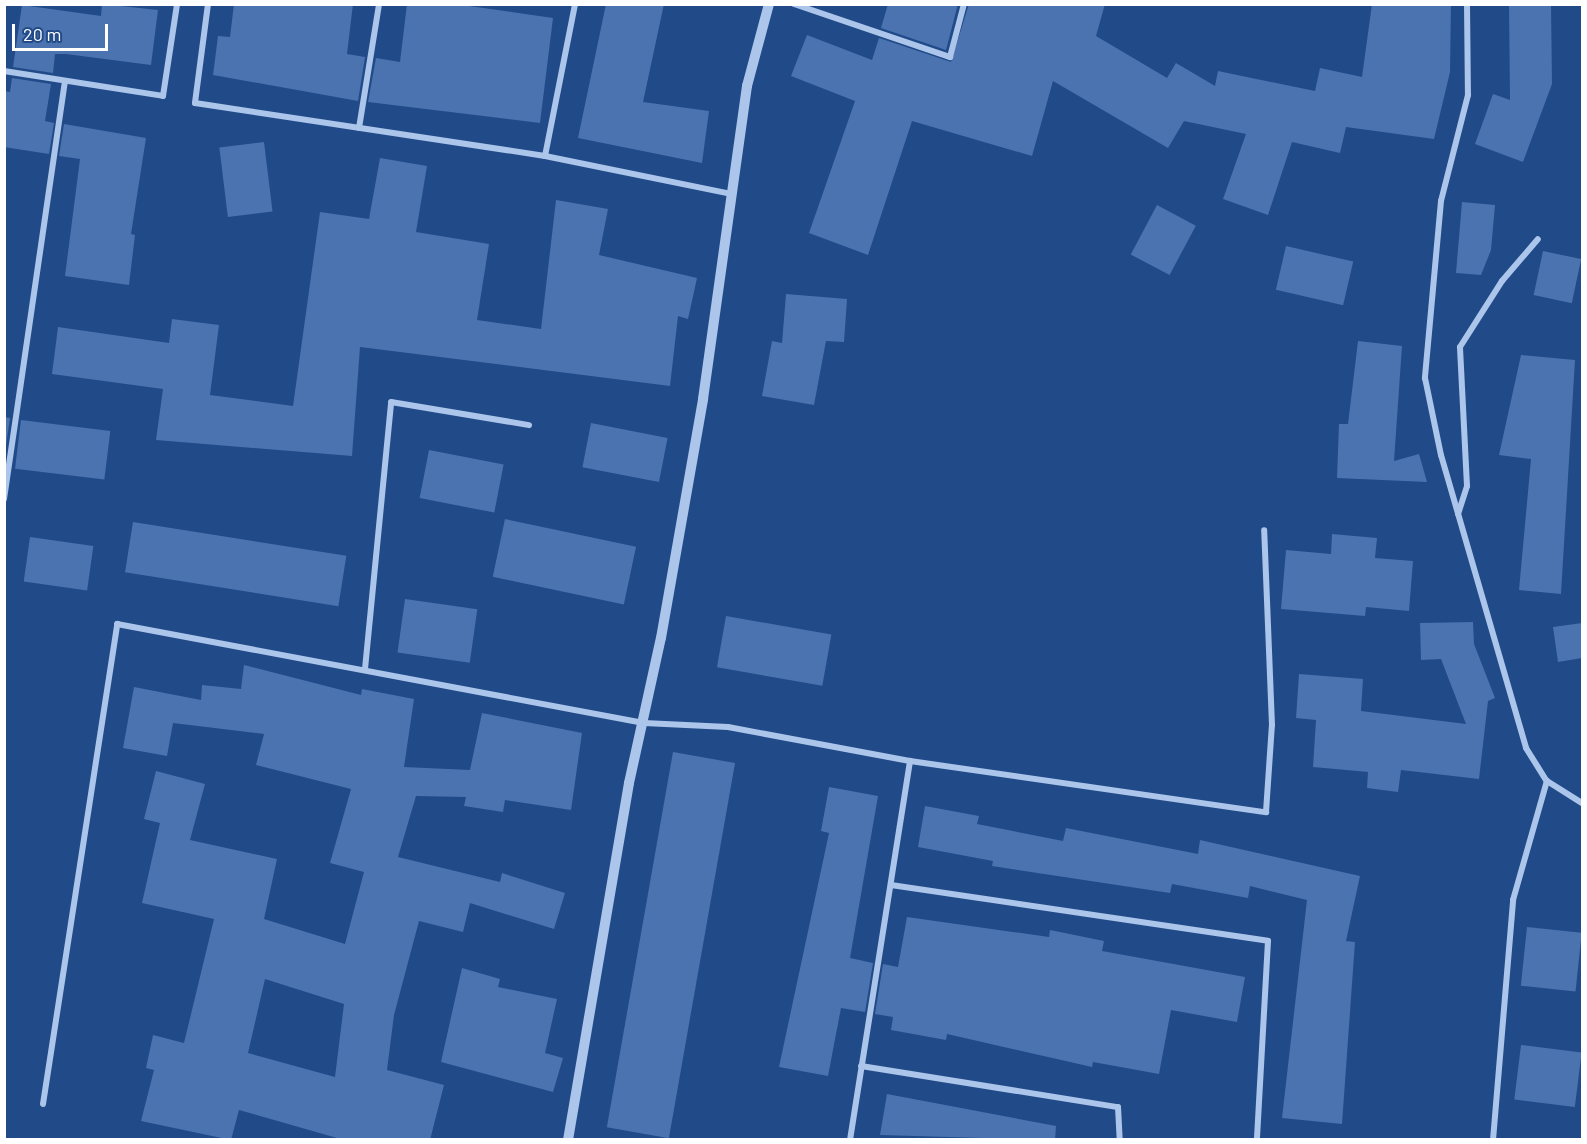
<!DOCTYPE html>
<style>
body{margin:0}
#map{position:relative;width:1587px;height:1144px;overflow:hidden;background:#214a88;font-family:Barlow,sans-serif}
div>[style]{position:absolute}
.building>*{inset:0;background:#4a73b0;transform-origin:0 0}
.minor>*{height:6px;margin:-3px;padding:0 3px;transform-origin:3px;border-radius:3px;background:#acc5ea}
.tertiary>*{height:10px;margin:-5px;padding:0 5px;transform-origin:5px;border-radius:5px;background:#acc5ea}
span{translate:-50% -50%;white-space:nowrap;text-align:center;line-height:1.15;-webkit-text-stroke:4.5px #214a88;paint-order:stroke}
.frame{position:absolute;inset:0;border:6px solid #fff;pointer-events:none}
.scale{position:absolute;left:12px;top:24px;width:96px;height:27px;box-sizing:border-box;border:3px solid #fff;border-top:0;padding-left:8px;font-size:18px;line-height:21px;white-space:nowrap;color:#fff;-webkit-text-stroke:4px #214a88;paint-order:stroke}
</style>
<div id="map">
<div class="building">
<i style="clip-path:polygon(102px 4px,158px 10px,151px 65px,66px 54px,55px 54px,53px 73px,13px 67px,22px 5px,101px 16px)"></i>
<i style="clip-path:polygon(234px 4px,353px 4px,347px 54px,365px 57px,358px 101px,213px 75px,218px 36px,230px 37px)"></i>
<i style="clip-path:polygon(407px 4px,455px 4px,553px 18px,540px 123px,368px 102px,376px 58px,400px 62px)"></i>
<i style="clip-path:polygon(606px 4px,664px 4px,643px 102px,709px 111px,702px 163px,578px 138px)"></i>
<i style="clip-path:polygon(888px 4px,958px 4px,946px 50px,881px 28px)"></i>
<i style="clip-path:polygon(969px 4px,1105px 4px,1096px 36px,1167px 78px,1176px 63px,1215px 86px,1218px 71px,1315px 91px,1320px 68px,1362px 77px,1372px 4px,1451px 4px,1450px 72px,1434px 139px,1346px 127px,1340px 153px,1292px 142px,1268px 215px,1223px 199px,1246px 134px,1184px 121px,1168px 148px,1053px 81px,1032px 156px,912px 121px,868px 255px,809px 233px,855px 101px,791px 76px,807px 35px,872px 60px,879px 38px,951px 62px)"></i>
<i style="clip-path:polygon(1509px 4px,1551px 4px,1552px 84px,1523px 162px,1475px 144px,1493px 94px,1510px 100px)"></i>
<i style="clip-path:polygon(12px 78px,51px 84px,45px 121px,54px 123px,49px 154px,4px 147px,4px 91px,10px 92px)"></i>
<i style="clip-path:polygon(64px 124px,146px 138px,131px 234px,135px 235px,129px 285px,65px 276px,80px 159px,59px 156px)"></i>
<i style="left:264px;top:142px;width:70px;height:45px;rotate:83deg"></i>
<i style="clip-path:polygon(380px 158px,427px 166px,416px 232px,489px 244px,477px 320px,541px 329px,556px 200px,608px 209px,599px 255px,697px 278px,688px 319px,678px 316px,670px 386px,360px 347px,352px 456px,156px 440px,163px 389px,52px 374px,58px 327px,169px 343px,172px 319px,219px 325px,210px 395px,293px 406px,320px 212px,369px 219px)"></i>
<i style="clip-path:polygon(1462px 202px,1495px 205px,1491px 250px,1481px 275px,1456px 273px)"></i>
<i style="left:1157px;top:205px;width:44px;height:56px;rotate:28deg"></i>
<i style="left:1286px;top:246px;width:69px;height:45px;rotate:13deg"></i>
<i style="left:1543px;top:251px;width:39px;height:45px;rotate:12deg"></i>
<i style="clip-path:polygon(786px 294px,847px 299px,844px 342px,826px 341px,814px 405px,762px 396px,772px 341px,782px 343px)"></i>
<i style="clip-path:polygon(1358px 341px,1402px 346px,1394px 461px,1419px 454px,1427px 482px,1337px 478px,1339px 424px,1348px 424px)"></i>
<i style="clip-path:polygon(1521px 355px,1575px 360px,1561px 594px,1519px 590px,1531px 459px,1499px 455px)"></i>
<i style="clip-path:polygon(4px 417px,10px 418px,4px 459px)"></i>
<i style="left:21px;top:420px;width:90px;height:49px;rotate:7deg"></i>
<i style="left:591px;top:423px;width:78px;height:45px;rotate:11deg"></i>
<i style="left:429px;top:450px;width:76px;height:49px;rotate:11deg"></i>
<i style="left:505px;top:519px;width:134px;height:59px;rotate:12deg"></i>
<i style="left:133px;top:522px;width:216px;height:51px;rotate:9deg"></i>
<i style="clip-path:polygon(1332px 534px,1377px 538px,1375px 558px,1413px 561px,1409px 611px,1366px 607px,1365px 616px,1281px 609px,1286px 550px,1331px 554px)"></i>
<i style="left:30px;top:537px;width:64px;height:45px;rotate:8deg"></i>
<i style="left:405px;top:599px;width:73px;height:54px;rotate:8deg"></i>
<i style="left:726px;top:616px;width:107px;height:52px;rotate:10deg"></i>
<i style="clip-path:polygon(1473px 622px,1474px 644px,1495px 698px,1488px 701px,1479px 779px,1401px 770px,1398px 792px,1367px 788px,1368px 772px,1313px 767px,1316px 720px,1296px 718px,1299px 674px,1363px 679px,1361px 711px,1466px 724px,1441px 659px,1421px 660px,1420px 623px)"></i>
<i style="clip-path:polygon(1582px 623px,1582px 658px,1558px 662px,1553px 627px)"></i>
<i style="clip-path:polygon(evenodd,244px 665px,361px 695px,362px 689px,414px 699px,404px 767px,470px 770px,482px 713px,582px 733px,571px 810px,505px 800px,503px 812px,464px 806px,466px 797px,416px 796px,398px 857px,500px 882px,502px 873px,565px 893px,554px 929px,470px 903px,463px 932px,419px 921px,394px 1015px,387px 1070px,444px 1085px,430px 1140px,344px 1140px,239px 1110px,231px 1140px,141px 1121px,154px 1070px,146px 1068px,153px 1035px,184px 1043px,214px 919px,142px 903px,160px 823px,144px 819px,156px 771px,205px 784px,190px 840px,277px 859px,264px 919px,345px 944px,364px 872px,330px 863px,351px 789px,256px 765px,264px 734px,173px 723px,167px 756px,123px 748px,134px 687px,201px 700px,202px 685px,241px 689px,244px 665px,265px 979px,344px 1004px,335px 1077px,248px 1053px,265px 979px)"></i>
<i style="left:673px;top:752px;width:63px;height:381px;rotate:10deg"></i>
<i style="clip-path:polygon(829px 787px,878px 796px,850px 958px,873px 963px,865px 1012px,841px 1008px,828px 1076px,779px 1067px,829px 833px,821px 831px)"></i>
<i style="clip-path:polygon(925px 806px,979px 816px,977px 824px,1063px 841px,1066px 828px,1198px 854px,1200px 840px,1360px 876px,1346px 941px,1355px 942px,1342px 1124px,1282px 1118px,1307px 900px,1250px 886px,1248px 898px,1172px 884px,1170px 893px,992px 866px,993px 861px,918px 847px)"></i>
<i style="clip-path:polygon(907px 917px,1049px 937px,1050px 930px,1104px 941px,1102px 951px,1245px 977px,1237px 1022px,1171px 1010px,1159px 1074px,1093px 1062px,1092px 1067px,947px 1034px,946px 1040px,891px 1030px,893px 1017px,875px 1014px,883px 964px,898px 967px)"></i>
<i style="left:1527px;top:927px;width:55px;height:59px;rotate:6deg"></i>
<i style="clip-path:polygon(462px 968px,500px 979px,498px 987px,557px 999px,545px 1053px,563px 1058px,553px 1092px,441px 1062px)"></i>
<i style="left:1521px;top:1045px;width:61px;height:55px;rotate:7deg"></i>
<i style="clip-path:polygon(887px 1094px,1056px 1126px,1055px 1140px,880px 1135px)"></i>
</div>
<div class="minor">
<i style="left:208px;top:4px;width:100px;rotate:97.5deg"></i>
<i style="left:195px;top:103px;width:354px;rotate:8.6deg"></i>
<i style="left:545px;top:156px;width:191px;rotate:11.5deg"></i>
<i style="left:794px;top:4px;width:165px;rotate:18.8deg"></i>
<i style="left:950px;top:57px;width:55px;rotate:-75.2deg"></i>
<i style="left:1467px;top:4px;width:91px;rotate:89.4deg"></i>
<i style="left:1468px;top:95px;width:109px;rotate:104.3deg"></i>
<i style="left:1441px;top:201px;width:178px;rotate:95.2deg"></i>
<i style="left:1425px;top:378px;width:79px;rotate:78.3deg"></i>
<i style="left:1441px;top:455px;width:305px;rotate:73.8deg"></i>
<i style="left:1526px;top:748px;width:39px;rotate:58deg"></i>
<i style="left:1547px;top:781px;width:41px;rotate:32.2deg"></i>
<i style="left:4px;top:71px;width:161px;rotate:8.9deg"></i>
<i style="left:163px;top:96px;width:93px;rotate:-81.3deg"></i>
<i style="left:359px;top:128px;width:126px;rotate:-80.8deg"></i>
<i style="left:545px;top:156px;width:155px;rotate:-78.8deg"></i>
<i style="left:4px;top:499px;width:422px;rotate:-81.7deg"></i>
<i style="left:1458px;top:514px;width:29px;rotate:-72deg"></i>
<i style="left:1467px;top:486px;width:139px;rotate:-92.9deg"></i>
<i style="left:1460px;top:347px;width:78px;rotate:-57.5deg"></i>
<i style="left:1502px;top:281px;width:55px;rotate:-49.4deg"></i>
<i style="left:365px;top:669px;width:268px;rotate:-84.4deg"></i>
<i style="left:391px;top:402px;width:140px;rotate:9.5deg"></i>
<i style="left:891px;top:885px;width:381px;rotate:8.4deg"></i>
<i style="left:1268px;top:941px;width:199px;rotate:93.2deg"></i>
<i style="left:861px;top:1066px;width:260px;rotate:9.1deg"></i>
<i style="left:1118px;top:1107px;width:33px;rotate:87deg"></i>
<i style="left:43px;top:1104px;width:486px;rotate:-81.2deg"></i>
<i style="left:117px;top:624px;width:536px;rotate:10.64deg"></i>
<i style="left:644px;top:723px;width:84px;rotate:2.7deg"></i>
<i style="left:728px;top:727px;width:185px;rotate:10.6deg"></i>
<i style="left:910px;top:761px;width:360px;rotate:8.2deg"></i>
<i style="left:1266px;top:812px;width:87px;rotate:-86.1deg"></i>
<i style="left:1272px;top:725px;width:195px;rotate:-92.3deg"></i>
<i style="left:850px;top:1140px;width:384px;rotate:-81deg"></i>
<i style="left:1493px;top:1140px;width:241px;rotate:-85.2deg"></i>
<i style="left:1513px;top:900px;width:124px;rotate:-74.1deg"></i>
</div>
<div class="tertiary">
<i style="left:568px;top:1140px;width:362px;rotate:-80.3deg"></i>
<i style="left:629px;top:783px;width:148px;rotate:-77.6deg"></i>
<i style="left:661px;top:638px;width:243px;rotate:-80deg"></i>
<i style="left:703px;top:399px;width:316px;rotate:-82deg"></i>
<i style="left:747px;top:86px;width:85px;rotate:-75deg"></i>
</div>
<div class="frame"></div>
<div class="scale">20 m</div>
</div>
